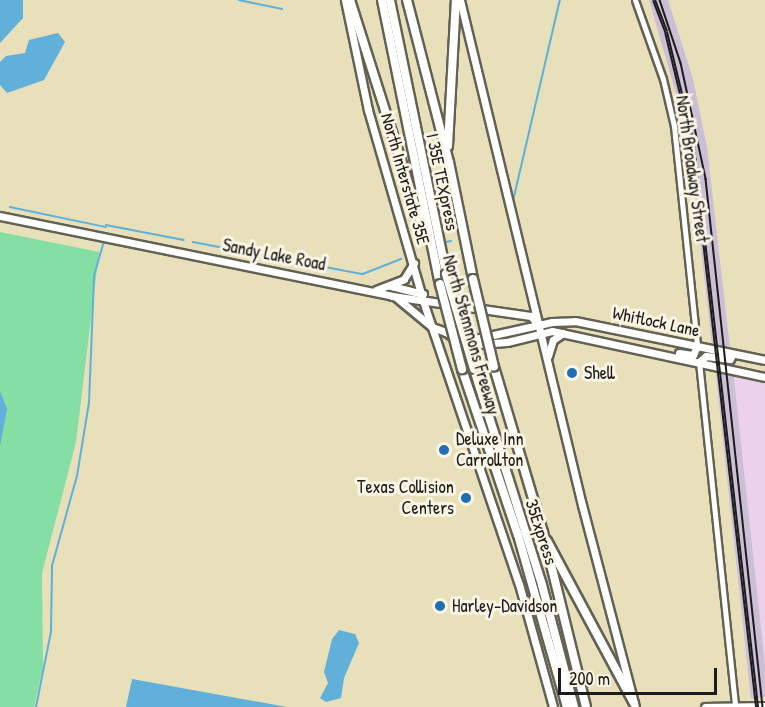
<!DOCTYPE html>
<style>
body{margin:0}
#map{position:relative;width:765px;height:707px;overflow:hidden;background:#e7e0bb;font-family:"Patrick Hand",sans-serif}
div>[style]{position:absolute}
.built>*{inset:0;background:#ebd1ec}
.industrial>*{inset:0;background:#cbbfd6}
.green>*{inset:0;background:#85dea3}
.water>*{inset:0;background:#60b0da}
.stream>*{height:1.5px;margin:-0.75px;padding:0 0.75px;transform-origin:0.75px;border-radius:0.75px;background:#60b0da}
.roads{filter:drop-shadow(2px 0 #636154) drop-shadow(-2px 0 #636154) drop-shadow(0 2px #636154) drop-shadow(0 -2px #636154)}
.minor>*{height:5px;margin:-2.5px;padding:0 2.5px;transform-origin:2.5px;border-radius:2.5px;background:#fff}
.major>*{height:7px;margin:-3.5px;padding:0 3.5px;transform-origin:3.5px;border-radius:3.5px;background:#fff}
.highway>*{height:8px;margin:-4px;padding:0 4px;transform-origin:4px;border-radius:4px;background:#fff}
.tram>*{height:1.5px;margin:-0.75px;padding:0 0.75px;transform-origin:0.75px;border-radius:0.75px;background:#1c1c1c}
.rail>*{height:4px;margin-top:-2px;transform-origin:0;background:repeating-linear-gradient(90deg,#fcf5e5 0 4.5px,#1c1c1c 0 9px);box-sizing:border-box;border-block:2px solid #1c1c1c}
.bridges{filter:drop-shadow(2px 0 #636154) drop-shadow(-2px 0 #636154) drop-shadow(0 2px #636154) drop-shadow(0 -2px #636154)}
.highway-bridge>*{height:8px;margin:-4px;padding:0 4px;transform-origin:4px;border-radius:4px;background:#fff}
.dots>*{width:16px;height:16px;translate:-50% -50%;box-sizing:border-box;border:3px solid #fcf5e5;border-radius:50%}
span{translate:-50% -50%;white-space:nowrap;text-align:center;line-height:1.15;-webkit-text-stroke:6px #fcf5e5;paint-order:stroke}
.street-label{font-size:18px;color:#1c1c1c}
.poi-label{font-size:18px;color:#1c1c1c}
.left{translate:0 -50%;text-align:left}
.right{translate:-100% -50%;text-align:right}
.scale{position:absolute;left:558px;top:668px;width:159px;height:27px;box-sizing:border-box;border:3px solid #1c1c1c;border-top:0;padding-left:8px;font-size:18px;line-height:21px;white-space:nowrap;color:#1c1c1c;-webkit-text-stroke:4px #fcf5e5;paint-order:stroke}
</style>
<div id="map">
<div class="built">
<i style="clip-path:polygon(733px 375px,765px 381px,765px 665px,740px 439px)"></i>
</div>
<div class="industrial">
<i style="clip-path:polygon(649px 0,668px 0,693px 79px,707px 147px,730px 348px,712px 345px,688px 135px)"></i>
<i style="clip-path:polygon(715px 367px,733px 370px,765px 665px,765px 697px,751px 699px)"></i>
</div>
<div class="green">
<i style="clip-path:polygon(0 232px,99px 252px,76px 442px,42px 573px,43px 667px,34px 707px,0 707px)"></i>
</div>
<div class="water">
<i style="clip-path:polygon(0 0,23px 0,23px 18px,0 43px)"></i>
<i style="clip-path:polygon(58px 33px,65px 42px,44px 80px,7px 93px,0 85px,0 62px,6px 56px,25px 53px,29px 40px)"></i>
<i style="clip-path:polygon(0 391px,7px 409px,0 446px)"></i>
<i style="clip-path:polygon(339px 630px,355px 634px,359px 643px,344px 678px,341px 698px,326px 702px,320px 698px,328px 683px,324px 672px,332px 639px)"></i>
<i style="clip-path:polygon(132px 679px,287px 707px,126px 707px)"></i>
</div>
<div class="stream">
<i style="left:239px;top:0;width:44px;rotate:11.8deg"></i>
<i style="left:514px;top:197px;width:202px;rotate:-76.9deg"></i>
<i style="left:10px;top:207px;width:98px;rotate:11.8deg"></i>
<i style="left:106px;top:225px;width:79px;rotate:10.9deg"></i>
<i style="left:193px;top:242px;width:173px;rotate:10.7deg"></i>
<i style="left:363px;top:274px;width:41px;rotate:-21.5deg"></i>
<i style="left:446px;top:242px;width:5px;rotate:-11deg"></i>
<i style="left:36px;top:707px;width:76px;rotate:-78.7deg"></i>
<i style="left:51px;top:632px;width:66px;rotate:-89.1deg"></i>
<i style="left:52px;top:566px;width:93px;rotate:-74.5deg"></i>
<i style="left:77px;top:476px;width:74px;rotate:-80.7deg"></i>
<i style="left:89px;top:403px;width:127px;rotate:-87.7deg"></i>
<i style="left:94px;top:276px;width:33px;rotate:-74deg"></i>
</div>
<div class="roads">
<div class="minor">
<i style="left:635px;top:0;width:84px;rotate:70.5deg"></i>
<i style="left:663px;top:79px;width:48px;rotate:76.8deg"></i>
<i style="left:674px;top:126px;width:221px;rotate:84deg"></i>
<i style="left:699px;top:362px;width:347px;rotate:84deg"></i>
</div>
<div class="major">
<i style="left:345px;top:0;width:112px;rotate:78.2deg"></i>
<i style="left:368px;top:110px;width:199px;rotate:73.9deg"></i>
<i style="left:423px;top:301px;width:299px;rotate:71.3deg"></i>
<i style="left:519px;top:584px;width:128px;rotate:74.5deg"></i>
<i style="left:460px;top:0;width:520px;rotate:76.42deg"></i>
<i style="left:582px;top:505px;width:209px;rotate:75.3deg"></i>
<i style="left:0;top:216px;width:400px;rotate:11.5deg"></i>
<i style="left:392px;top:296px;width:140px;rotate:8.2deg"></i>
<i style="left:531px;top:316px;width:11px;rotate:52deg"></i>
<i style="left:391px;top:286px;width:33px;rotate:14deg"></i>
<i style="left:376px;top:290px;width:30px;rotate:-21deg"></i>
<i style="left:404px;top:279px;width:19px;rotate:-58deg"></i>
<i style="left:397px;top:298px;width:45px;rotate:39.6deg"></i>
<i style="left:432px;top:327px;width:15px;rotate:20deg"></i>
<i style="left:446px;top:332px;width:22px;rotate:36deg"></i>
<i style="left:464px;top:345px;width:43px;rotate:-4deg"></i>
<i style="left:507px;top:342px;width:46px;rotate:-13.7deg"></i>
<i style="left:552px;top:331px;width:218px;rotate:12.2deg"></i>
<i style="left:449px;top:332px;width:27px;rotate:15deg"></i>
<i style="left:475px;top:339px;width:79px;rotate:-12.4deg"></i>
<i style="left:552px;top:322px;width:23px;rotate:-2deg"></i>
<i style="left:575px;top:321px;width:194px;rotate:11.6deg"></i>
<i style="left:679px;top:353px;width:14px;rotate:8deg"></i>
<i style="left:693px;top:355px;width:10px;rotate:-66deg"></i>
<i style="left:548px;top:356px;width:17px;rotate:-73deg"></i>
<i style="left:553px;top:340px;width:12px;rotate:-35deg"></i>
<i style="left:699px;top:362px;width:9px;rotate:-41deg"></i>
<i style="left:706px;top:356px;width:24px;rotate:7deg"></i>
<i style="left:730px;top:359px;width:4px;rotate:-63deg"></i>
<i style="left:705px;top:707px;width:60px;rotate:-1deg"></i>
</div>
<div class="highway">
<i style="left:350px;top:0;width:241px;rotate:72.4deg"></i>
<i style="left:382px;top:0;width:290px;rotate:78.5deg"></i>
<i style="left:390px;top:0;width:280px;rotate:78.4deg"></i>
<i style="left:407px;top:0;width:167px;rotate:75.5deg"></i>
<i style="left:449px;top:162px;width:119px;rotate:78.4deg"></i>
<i style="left:448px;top:146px;width:146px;rotate:-86.9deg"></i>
<i style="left:494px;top:367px;width:172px;rotate:73.5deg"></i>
<i style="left:543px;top:532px;width:180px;rotate:76.2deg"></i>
<i style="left:462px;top:369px;width:175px;rotate:71.4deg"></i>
<i style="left:518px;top:535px;width:179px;rotate:74.1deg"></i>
<i style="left:474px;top:369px;width:226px;rotate:72.5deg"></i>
<i style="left:542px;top:585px;width:126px;rotate:75.3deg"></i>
<i style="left:547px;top:541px;width:184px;rotate:61.8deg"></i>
</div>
</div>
<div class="tram">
<i style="left:660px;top:0;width:66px;rotate:71.6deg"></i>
<i style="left:681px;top:63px;width:119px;rotate:77.8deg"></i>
<i style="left:706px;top:179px;width:531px;rotate:83.84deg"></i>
</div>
<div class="rail">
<i style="left:654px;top:0;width:34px;rotate:69deg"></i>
<i style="left:666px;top:32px;width:115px;rotate:76.4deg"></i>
<i style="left:693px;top:144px;width:567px;rotate:83.51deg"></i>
</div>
<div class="bridges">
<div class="highway-bridge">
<i style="left:446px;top:274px;width:99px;rotate:73.6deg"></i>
<i style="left:473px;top:279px;width:90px;rotate:76.6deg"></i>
<i style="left:440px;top:284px;width:88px;rotate:75.5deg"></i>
</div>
</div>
<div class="dots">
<i style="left:572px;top:373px;background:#1f6fb2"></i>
<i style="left:444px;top:450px;background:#1f6fb2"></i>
<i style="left:466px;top:498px;background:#1f6fb2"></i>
<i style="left:440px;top:606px;background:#1f6fb2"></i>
</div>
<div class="street-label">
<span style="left:692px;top:169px;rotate:82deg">North Broadway Street</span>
<span style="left:405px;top:179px;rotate:74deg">North Interstate 35E</span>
<span style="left:442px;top:182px;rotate:78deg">I 35E TEXpress</span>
<span style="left:274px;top:255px;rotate:11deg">Sandy Lake Road</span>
<span style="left:656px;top:322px;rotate:12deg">Whitlock Lane</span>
<span style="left:471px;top:335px;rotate:74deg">North Stemmons Freeway</span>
<span style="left:541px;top:532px;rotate:72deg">35Express</span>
</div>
<div class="poi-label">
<span class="left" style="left:584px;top:373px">Shell</span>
<span class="left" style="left:456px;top:450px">Deluxe Inn<br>Carrollton</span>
<span class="right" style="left:454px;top:498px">Texas Collision<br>Centers</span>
<span class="left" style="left:452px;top:606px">Harley-Davidson</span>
</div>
<div class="scale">200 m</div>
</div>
